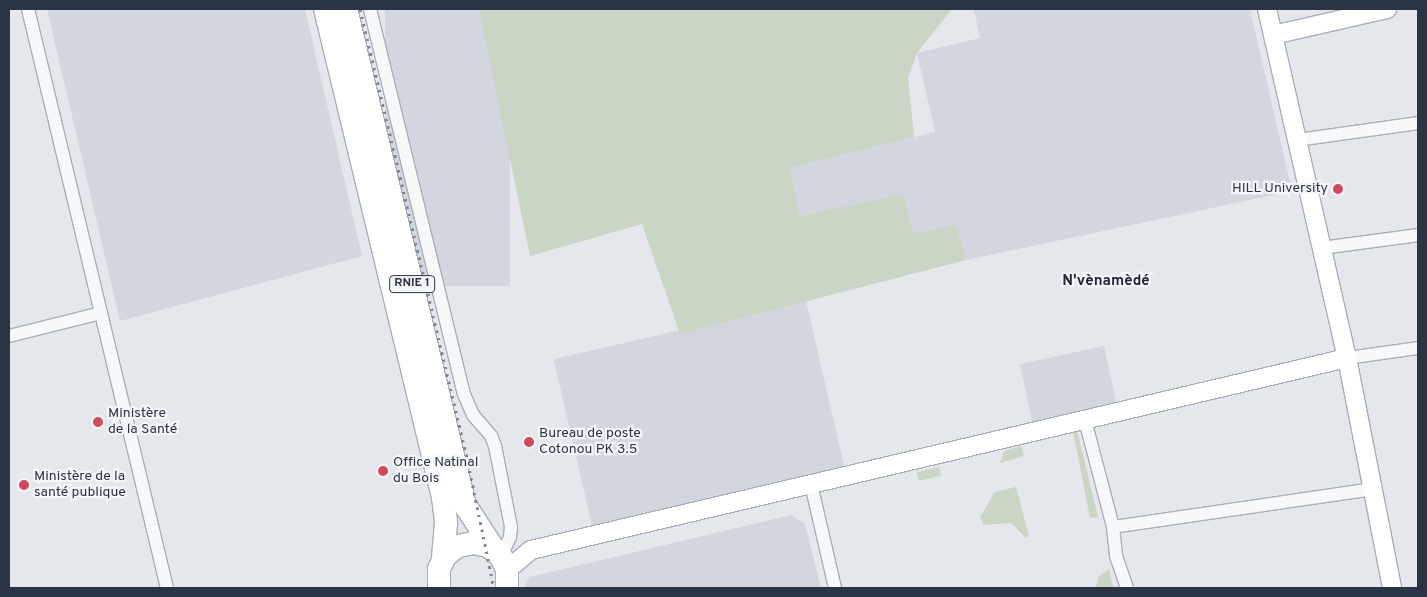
<!DOCTYPE html>
<meta charset="utf-8">
<style>
body{margin:0}
#map{position:relative;width:1427px;height:597px;overflow:hidden;background:#e4e7ec;font-family:Overpass,sans-serif}
div>[style]{position:absolute}
.built>*{inset:0;background:#d2d6de;transform-origin:0 0}
.green>*{inset:0;background:#c9d6c5;transform-origin:0 0}
.roads{filter:drop-shadow(1px 0 #a9aeb7) drop-shadow(-1px 0 #a9aeb7) drop-shadow(0 1px #a9aeb7) drop-shadow(0 -1px #a9aeb7)}
.street>*{height:12px;margin:-6px;padding:0 6px;transform-origin:6px;border-radius:6px;background:#f7f8fa}
.secondary>*{height:18px;margin:-9px;padding:0 9px;transform-origin:9px;border-radius:9px;background:#fff}
.highway>*{height:22px;margin:-11px;padding:0 11px;transform-origin:11px;border-radius:11px;background:#fff}
.rail>*{height:3px;margin-top:-1.5px;transform-origin:0;background:repeating-linear-gradient(90deg,#7d8696 0 2.5px,transparent 0 7.5px)}
.dots>*{width:14px;height:14px;translate:-50% -50%;box-sizing:border-box;border:2px solid #f4f6f9;border-radius:50%}
span{translate:-50% -50%;white-space:nowrap;text-align:center;line-height:1.15;-webkit-text-stroke:4.5px #f4f6f9;paint-order:stroke}
.shield-label span{padding:1px 4px;background:#f4f6f9;border:1px solid;border-radius:4px;-webkit-text-stroke-width:0}
.shield-label{font-size:12px;color:#2b3445;font-weight:700}
.poi-label{font-size:14px;color:#2b3445}
.right{translate:-100% -50%;text-align:right}
.left{translate:0 -50%;text-align:left}
.neighbourhood-label{font-size:15px;color:#1d2536;font-weight:700}
.frame{position:absolute;inset:0;border:10px solid #2b3445;pointer-events:none}
</style>
<div id="map">
<div class="built">
<i style="clip-path:polygon(47px 9px,305px 9px,362px 256px,120px 321px)"></i>
<i style="left:385px;top:9px;width:125px;height:277px"></i>
<i style="clip-path:polygon(974px 9px,1250px 9px,1292px 191px,966px 260px,956px 225px,913px 233px,903px 194px,800px 216px,790px 168px,935px 132px,917px 53px,980px 38px)"></i>
<i style="left:806px;top:301px;width:174px;height:259px;rotate:77deg"></i>
<i style="left:1104px;top:346px;width:62px;height:86px;rotate:78deg"></i>
<i style="clip-path:polygon(791px 515px,805px 524px,821px 588px,524px 588px,530px 577px)"></i>
</div>
<div class="green">
<i style="clip-path:polygon(479px 9px,952px 9px,917px 53px,908px 78px,914px 137px,790px 168px,800px 216px,903px 194px,913px 233px,956px 225px,966px 260px,680px 334px,642px 224px,530px 256px)"></i>
<i style="clip-path:polygon(1077px 430px,1098px 517px,1090px 518px,1073px 431px)"></i>
<i style="clip-path:polygon(1021px 446px,1024px 456px,1000px 463px,1004px 451px)"></i>
<i style="left:939px;top:467px;width:9px;height:23px;rotate:77deg"></i>
<i style="clip-path:polygon(1016px 487px,1029px 536px,1026px 538px,1011px 523px,984px 525px,980px 517px,995px 492px)"></i>
<i style="clip-path:polygon(1109px 569px,1113px 587px,1095px 588px,1099px 576px)"></i>
</div>
<div class="roads">
<div class="street">
<i style="left:28px;top:9px;width:595px;rotate:76.5deg"></i>
<i style="left:370px;top:9px;width:396px;rotate:76.3deg"></i>
<i style="left:464px;top:394px;width:23px;rotate:67deg"></i>
<i style="left:473px;top:415px;width:28px;rotate:49deg"></i>
<i style="left:491px;top:436px;width:11px;rotate:68deg"></i>
<i style="left:495px;top:446px;width:83px;rotate:78.8deg"></i>
<i style="left:511px;top:527px;width:10px;rotate:96deg"></i>
<i style="left:510px;top:537px;width:21px;rotate:115deg"></i>
<i style="left:1297px;top:140px;width:122px;rotate:-8deg"></i>
<i style="left:1322px;top:248px;width:97px;rotate:-7.7deg"></i>
<i style="left:9px;top:336px;width:95px;rotate:-14deg"></i>
<i style="left:1347px;top:358px;width:72px;rotate:-8deg"></i>
<i style="left:1085px;top:420px;width:111px;rotate:75.3deg"></i>
<i style="left:1113px;top:527px;width:29px;rotate:84deg"></i>
<i style="left:1116px;top:556px;width:34px;rotate:71deg"></i>
<i style="left:811px;top:484px;width:107px;rotate:77deg"></i>
<i style="left:1113px;top:527px;width:264px;rotate:-8.3deg"></i>
</div>
<div class="secondary">
<i style="left:1267px;top:9px;width:358px;rotate:77.1deg"></i>
<i style="left:1347px;top:358px;width:234px;rotate:78.9deg"></i>
<i style="left:1273px;top:35px;width:117px;rotate:-12.8deg"></i>
<i style="left:507px;top:570px;width:31px;rotate:-40deg"></i>
<i style="left:531px;top:550px;width:838px;rotate:-13.24deg"></i>
</div>
<div class="highway">
<i style="left:325px;top:9px;width:502px;rotate:76.41deg"></i>
<i style="left:443px;top:497px;width:26px;rotate:83deg"></i>
<i style="left:446px;top:523px;width:36px;rotate:95deg"></i>
<i style="left:346px;top:9px;width:510px;rotate:76.51deg"></i>
<i style="left:465px;top:505px;width:55px;rotate:56.9deg"></i>
<i style="left:439px;top:588px;width:19px;rotate:-90deg"></i>
<i style="left:439px;top:569px;width:14px;rotate:-65deg"></i>
<i style="left:445px;top:556px;width:16px;rotate:-38deg"></i>
<i style="left:458px;top:546px;width:15px;rotate:-11deg"></i>
<i style="left:473px;top:543px;width:15px;rotate:11deg"></i>
<i style="left:488px;top:546px;width:16px;rotate:38deg"></i>
<i style="left:501px;top:556px;width:15px;rotate:67deg"></i>
<i style="left:507px;top:570px;width:18px;rotate:90deg"></i>
</div>
</div>
<div class="rail">
<i style="left:360px;top:9px;width:467px;rotate:76.6deg"></i>
<i style="left:468px;top:463px;width:128px;rotate:78.3deg"></i>
</div>
<div class="dots">
<i style="left:1338px;top:189px;background:#d1495b"></i>
<i style="left:98px;top:422px;background:#d1495b"></i>
<i style="left:529px;top:442px;background:#d1495b"></i>
<i style="left:383px;top:471px;background:#d1495b"></i>
<i style="left:24px;top:485px;background:#d1495b"></i>
</div>
<div class="shield-label">
<span style="left:412px;top:284px">RNIE 1</span>
</div>
<div class="poi-label">
<span class="right" style="left:1328px;top:189px">HILL University</span>
<span class="left" style="left:108px;top:422px">Ministère<br>de la Santé</span>
<span class="left" style="left:539px;top:442px">Bureau de poste<br>Cotonou PK 3.5</span>
<span class="left" style="left:393px;top:471px">Office Natinal<br>du Bois</span>
<span class="left" style="left:34px;top:485px">Ministère de la<br>santé publique</span>
</div>
<div class="neighbourhood-label">
<span style="left:1106px;top:282px">N'vènamèdé</span>
</div>
<div class="frame"></div>
</div>
